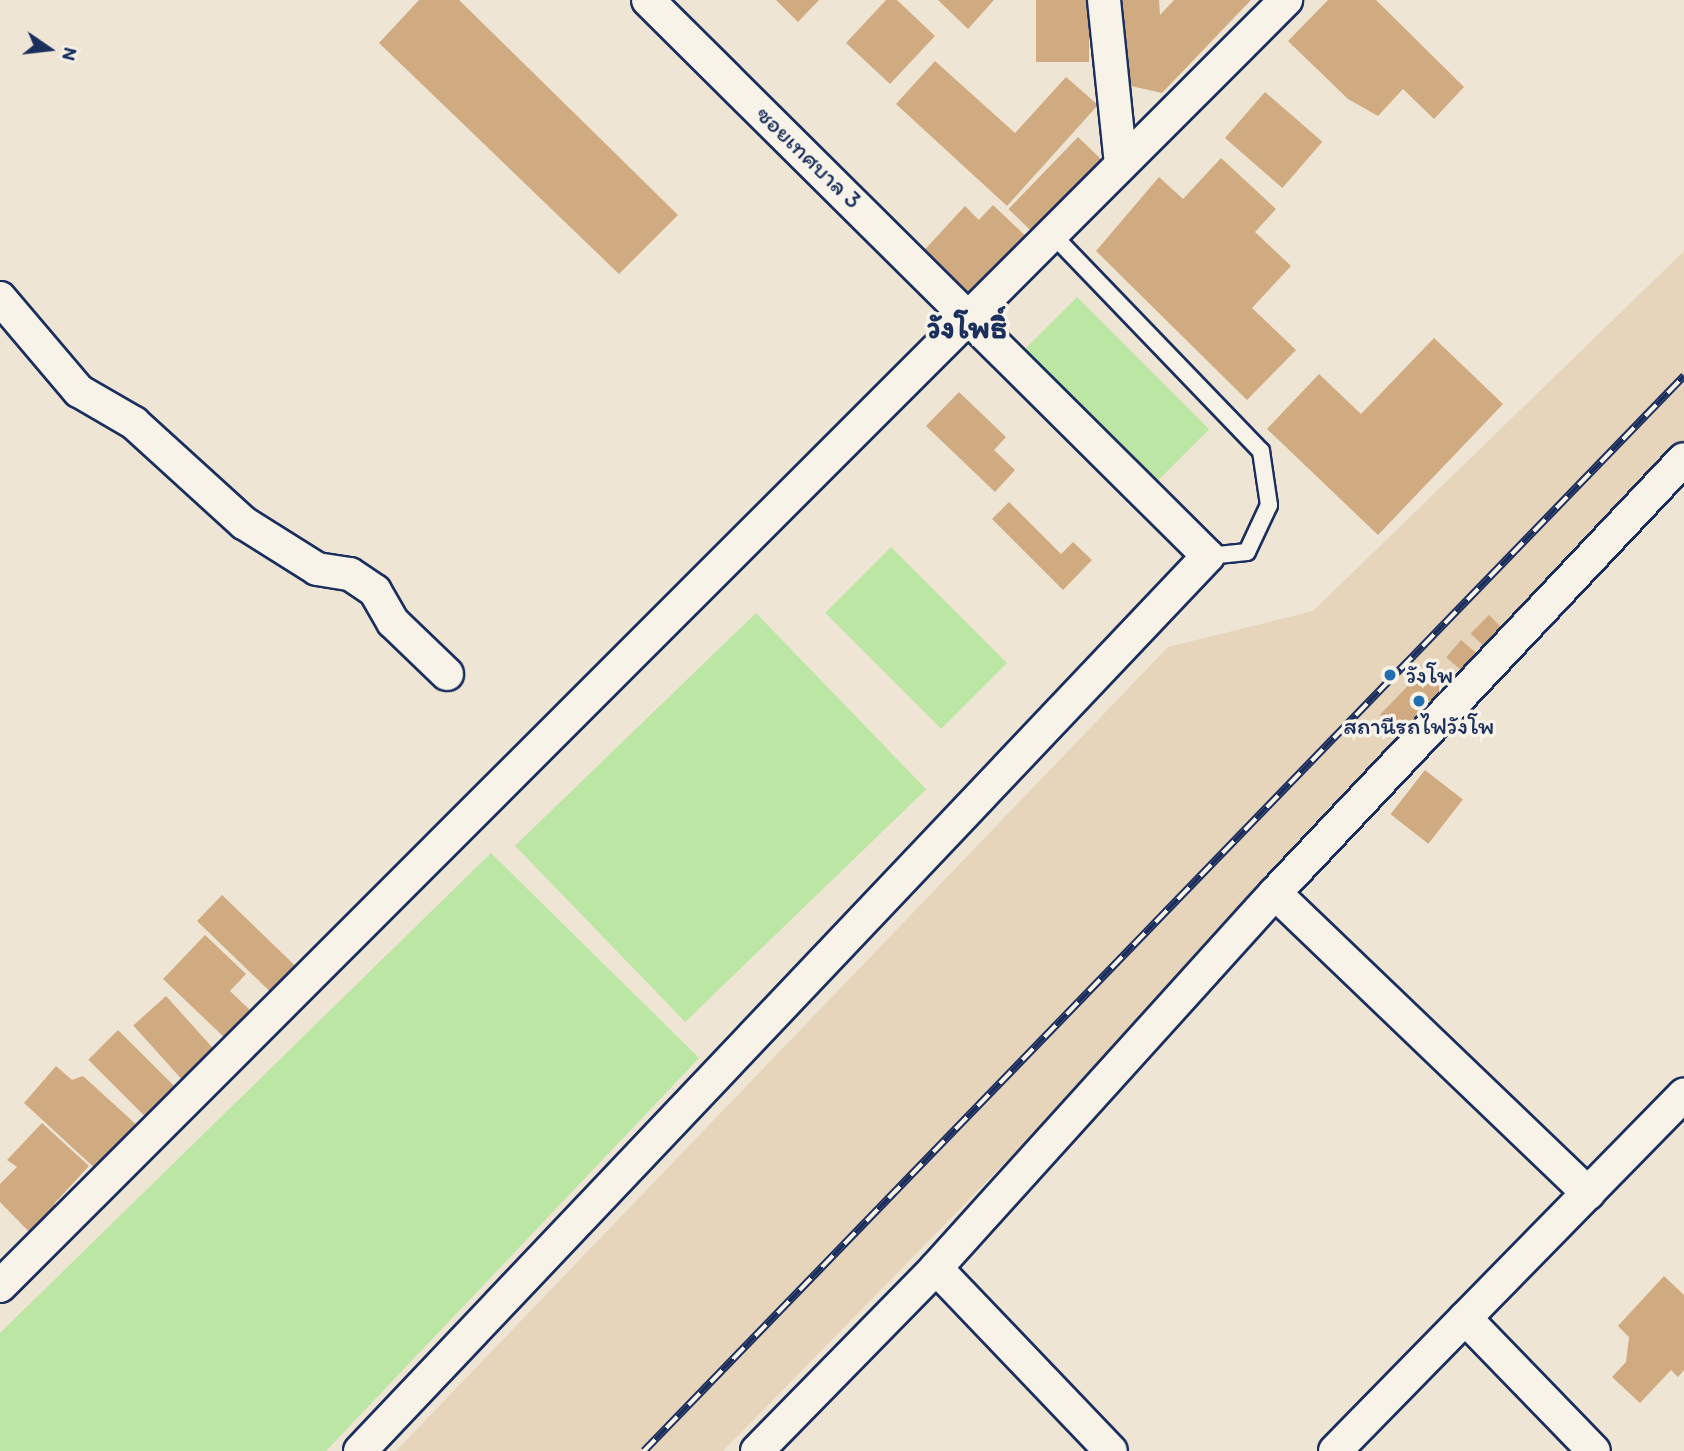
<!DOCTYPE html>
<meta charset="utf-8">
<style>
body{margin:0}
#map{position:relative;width:1684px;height:1451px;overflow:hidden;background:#efe5d4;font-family:Itim,"Playpen Sans Thai",sans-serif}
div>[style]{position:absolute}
.built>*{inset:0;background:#e6d4bb}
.green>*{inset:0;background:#bbe6a4;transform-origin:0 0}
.building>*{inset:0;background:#d0ab82;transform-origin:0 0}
.roads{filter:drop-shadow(2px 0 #1b2f5e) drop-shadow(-2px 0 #1b2f5e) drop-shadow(0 2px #1b2f5e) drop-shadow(0 -2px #1b2f5e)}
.lane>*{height:16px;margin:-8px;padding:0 8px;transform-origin:8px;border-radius:8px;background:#f7f3e8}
.street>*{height:32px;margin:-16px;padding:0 16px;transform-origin:16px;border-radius:16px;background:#f7f3e8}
.rail>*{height:8px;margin-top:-4px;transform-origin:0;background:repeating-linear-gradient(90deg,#f7f3e8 0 16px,#1b2f5e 0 32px);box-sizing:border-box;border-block:2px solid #1b2f5e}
.dots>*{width:19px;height:19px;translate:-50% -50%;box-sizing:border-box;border:4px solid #f7f3e8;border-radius:50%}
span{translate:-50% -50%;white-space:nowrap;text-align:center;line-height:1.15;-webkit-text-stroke:7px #f7f3e8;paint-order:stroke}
.street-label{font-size:24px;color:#1b2f5e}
.poi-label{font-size:24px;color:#1b2f5e}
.left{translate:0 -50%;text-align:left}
.district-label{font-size:32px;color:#1b2f5e;font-weight:700}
.north{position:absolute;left:14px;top:14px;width:70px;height:70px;-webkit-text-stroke:5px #f7f3e8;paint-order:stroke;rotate:104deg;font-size:19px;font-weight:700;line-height:28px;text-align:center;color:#1b2f5e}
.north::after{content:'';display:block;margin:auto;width:24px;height:32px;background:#1b2f5e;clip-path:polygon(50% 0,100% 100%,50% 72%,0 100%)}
</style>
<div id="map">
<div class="built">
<i style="clip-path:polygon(1684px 251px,1684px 469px,723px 1451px,396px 1451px,1168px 647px,1313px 611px)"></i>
</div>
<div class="green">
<i style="left:1077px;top:297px;width:187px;height:74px;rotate:45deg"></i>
<i style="left:891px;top:547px;width:164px;height:93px;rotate:45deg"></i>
<i style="left:756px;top:613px;width:245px;height:335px;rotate:46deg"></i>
<i style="clip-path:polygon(491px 853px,699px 1058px,326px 1451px,0 1451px,0 1333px)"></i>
</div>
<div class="building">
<i style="clip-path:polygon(419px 0,459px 0,678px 215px,619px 274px,379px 43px)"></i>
<i style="clip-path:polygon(776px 0,819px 0,798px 22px)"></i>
<i style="clip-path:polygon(886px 0,897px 0,935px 36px,890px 84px,846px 43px)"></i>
<i style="clip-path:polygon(938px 0,994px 0,968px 29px)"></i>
<i style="left:1036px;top:0;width:53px;height:62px"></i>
<i style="clip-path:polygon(1114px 0,1159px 0,1160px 15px,1174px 0,1251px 0,1162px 93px,1122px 84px)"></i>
<i style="clip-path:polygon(1328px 0,1376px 0,1464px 87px,1434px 119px,1403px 89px,1378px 116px,1348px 99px,1288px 41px)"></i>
<i style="clip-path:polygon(935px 61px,1015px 133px,1066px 77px,1098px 105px,1007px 206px,896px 104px)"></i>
<i style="left:1265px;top:92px;width:76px;height:61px;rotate:41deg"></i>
<i style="left:1078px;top:137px;width:37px;height:100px;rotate:44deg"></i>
<i style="clip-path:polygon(1221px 158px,1276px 209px,1255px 232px,1291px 266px,1252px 308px,1296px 350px,1247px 400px,1096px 251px,1159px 177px,1183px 199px)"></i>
<i style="clip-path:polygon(993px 205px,1032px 242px,973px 307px,918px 257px,965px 206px,979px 220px)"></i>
<i style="clip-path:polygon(1434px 338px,1503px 404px,1378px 535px,1267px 429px,1319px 374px,1361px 414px)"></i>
<i style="clip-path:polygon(959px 392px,1006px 437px,994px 450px,1015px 470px,995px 492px,926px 426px)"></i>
<i style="clip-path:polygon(1009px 502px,1061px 554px,1073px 542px,1092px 560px,1063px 590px,992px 519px)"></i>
<i style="left:1489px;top:615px;width:25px;height:26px;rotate:45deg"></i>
<i style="left:1461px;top:640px;width:26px;height:23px;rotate:40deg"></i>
<i style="left:1430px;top:663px;width:35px;height:72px;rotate:44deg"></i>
<i style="left:1425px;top:770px;width:48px;height:56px;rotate:38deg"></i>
<i style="left:222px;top:895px;width:104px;height:36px;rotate:44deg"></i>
<i style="clip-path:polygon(205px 935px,246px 974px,230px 991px,252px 1012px,226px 1039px,163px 979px)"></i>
<i style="left:166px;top:996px;width:73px;height:44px;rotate:48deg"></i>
<i style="left:118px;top:1030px;width:79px;height:42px;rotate:45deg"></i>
<i style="clip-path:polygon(56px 1066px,72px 1080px,83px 1076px,139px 1127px,99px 1172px,24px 1103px)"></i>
<i style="clip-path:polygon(42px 1123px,89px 1166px,54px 1204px,63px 1214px,37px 1240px,0 1202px,0 1184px,17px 1167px,7px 1160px)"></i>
<i style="clip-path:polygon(1664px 1276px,1684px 1295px,1684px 1370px,1678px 1377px,1671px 1370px,1640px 1403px,1612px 1377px,1626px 1362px,1629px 1337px,1618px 1326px)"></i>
</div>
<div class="roads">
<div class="lane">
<i style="left:1052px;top:234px;width:301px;rotate:46.1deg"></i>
<i style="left:1261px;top:451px;width:55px;rotate:81.6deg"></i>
<i style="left:1269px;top:505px;width:52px;rotate:115.1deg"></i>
<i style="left:1247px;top:552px;width:39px;rotate:174deg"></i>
</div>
<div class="street">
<i style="left:1104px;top:0;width:165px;rotate:84.1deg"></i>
<i style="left:0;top:298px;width:122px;rotate:49.7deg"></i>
<i style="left:79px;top:391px;width:64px;rotate:30.2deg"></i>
<i style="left:134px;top:423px;width:149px;rotate:42.3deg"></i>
<i style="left:244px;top:523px;width:86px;rotate:32.2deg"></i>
<i style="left:317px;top:569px;width:33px;rotate:9deg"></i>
<i style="left:350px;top:574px;width:30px;rotate:34deg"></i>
<i style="left:375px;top:591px;width:36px;rotate:60deg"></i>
<i style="left:393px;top:622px;width:75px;rotate:43.9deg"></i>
<i style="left:1275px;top:893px;width:434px;rotate:43.8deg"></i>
<i style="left:936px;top:1268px;width:253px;rotate:46.3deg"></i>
<i style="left:0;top:1286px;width:1819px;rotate:-45deg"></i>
<i style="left:1465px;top:1318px;width:185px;rotate:45.9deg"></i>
<i style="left:360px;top:1451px;width:1233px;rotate:-46.54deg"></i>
<i style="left:1208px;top:556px;width:789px;rotate:-135.21deg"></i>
<i style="left:757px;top:1451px;width:256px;rotate:-45.6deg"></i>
<i style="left:936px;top:1268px;width:506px;rotate:-47.89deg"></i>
<i style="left:1275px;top:893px;width:596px;rotate:-46.7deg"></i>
<i style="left:1335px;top:1451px;width:499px;rotate:-45.6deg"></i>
</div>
</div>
<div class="rail">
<i style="left:644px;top:1451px;width:1496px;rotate:-45.95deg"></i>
</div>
<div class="dots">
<i style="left:1390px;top:675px;background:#1f6fb2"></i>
<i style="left:1419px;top:701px;background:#1f6fb2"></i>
</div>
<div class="street-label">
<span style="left:809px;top:157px;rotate:44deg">ซอยเทศบาล 3</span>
</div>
<div class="poi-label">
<span class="left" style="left:1406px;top:675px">วังโพ</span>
<span style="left:1419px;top:726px">สถานีรถไฟวังโพ</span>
</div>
<div class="district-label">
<span style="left:967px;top:327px">วังโพธิ์</span>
</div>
<div class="north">N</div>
</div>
